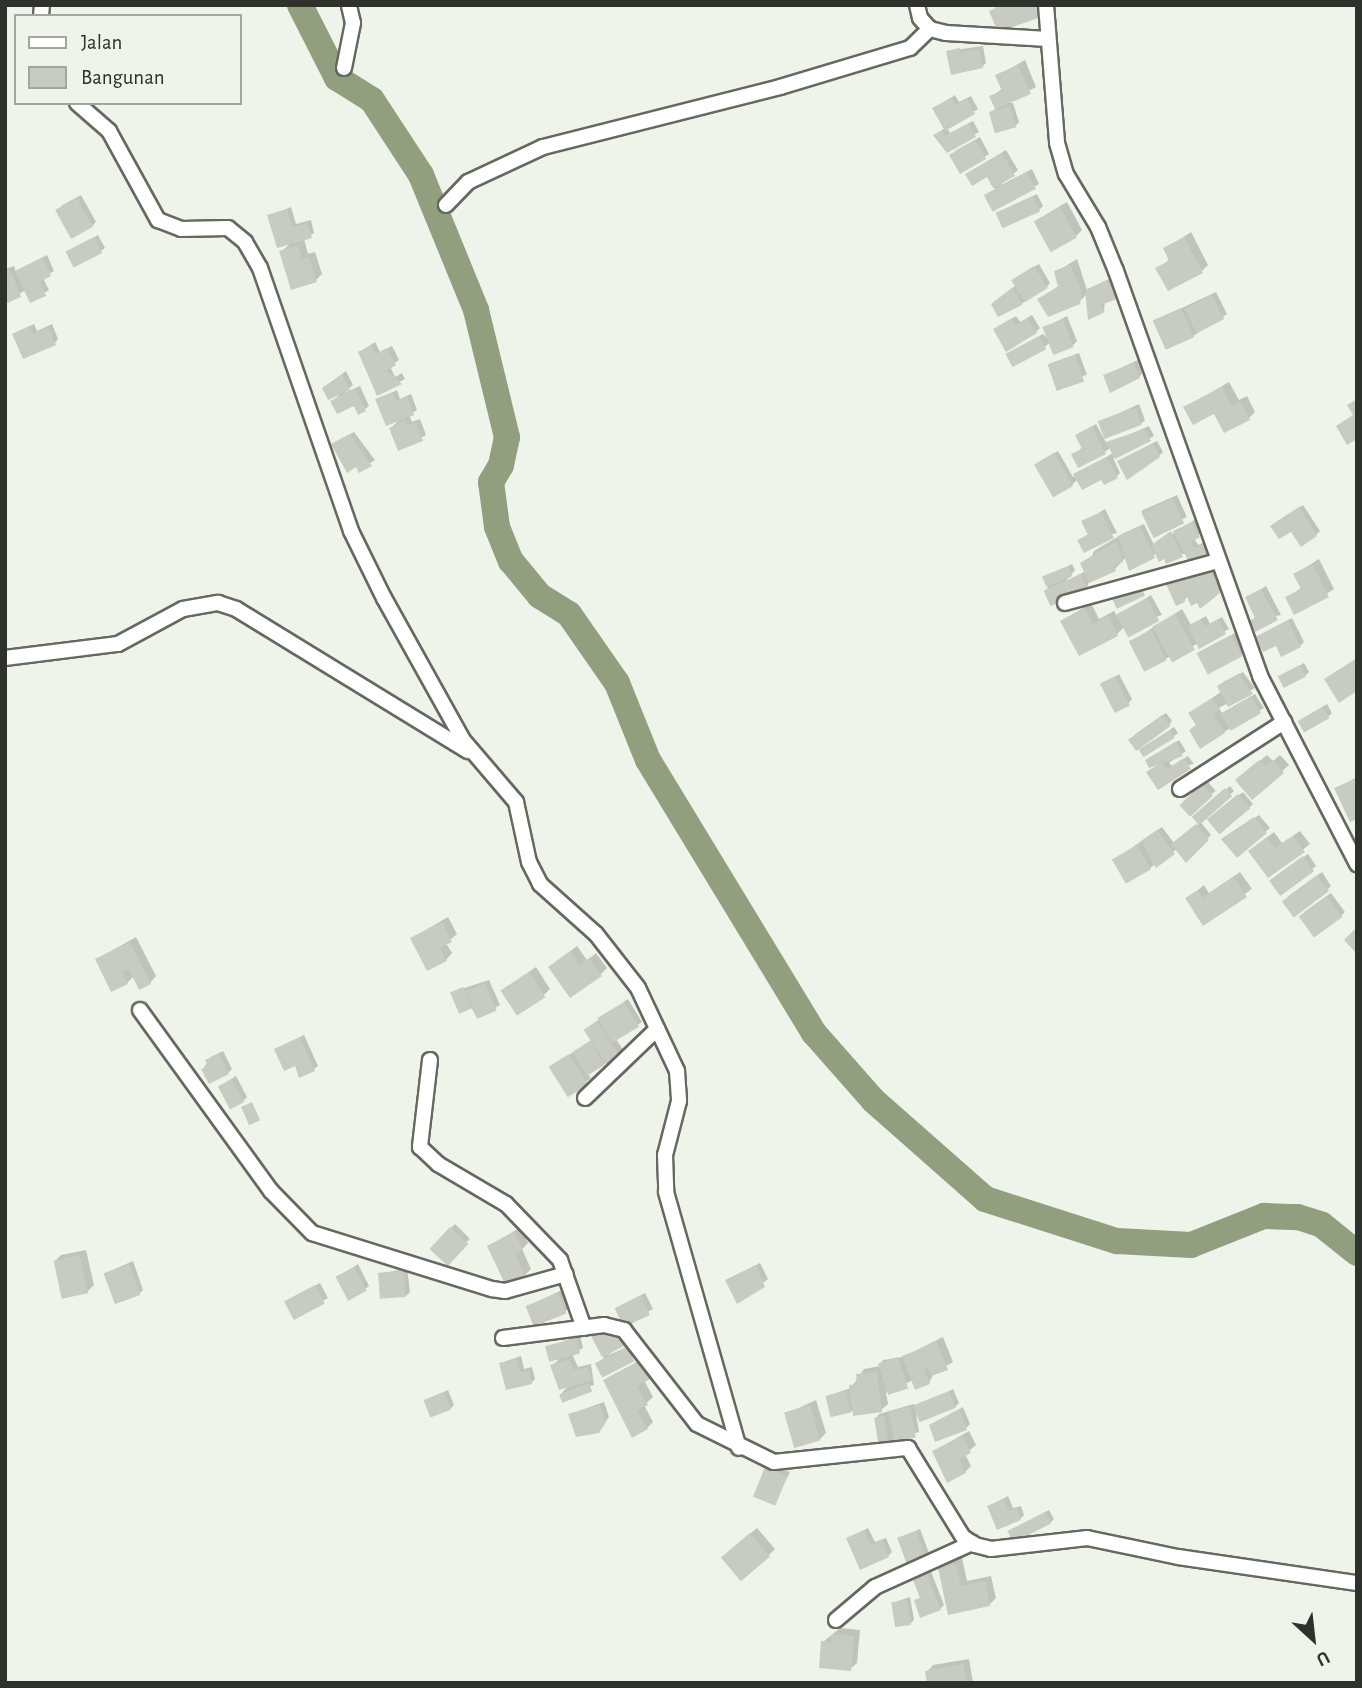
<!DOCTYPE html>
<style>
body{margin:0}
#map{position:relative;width:1362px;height:1688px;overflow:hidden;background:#eff4ea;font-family:"Alegreya Sans",sans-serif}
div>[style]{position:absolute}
.shadow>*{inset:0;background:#0003;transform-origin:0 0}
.river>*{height:26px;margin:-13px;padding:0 13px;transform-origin:13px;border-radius:13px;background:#929f7f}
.building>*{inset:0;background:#c7cbc1;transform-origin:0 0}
.roads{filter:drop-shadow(2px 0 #656960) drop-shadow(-2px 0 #656960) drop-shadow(0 2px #656960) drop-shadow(0 -2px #656960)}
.minor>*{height:14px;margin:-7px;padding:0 7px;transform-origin:7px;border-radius:7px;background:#fff}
span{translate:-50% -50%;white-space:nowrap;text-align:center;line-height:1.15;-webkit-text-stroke:5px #eff4ea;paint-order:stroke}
.frame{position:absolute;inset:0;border:7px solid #2f312d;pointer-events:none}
.legend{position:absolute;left:14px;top:14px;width:228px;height:91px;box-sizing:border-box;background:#eff4ea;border:2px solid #a2a69e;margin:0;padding:9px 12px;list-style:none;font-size:21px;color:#2f312d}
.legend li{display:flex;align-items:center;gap:14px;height:35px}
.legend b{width:35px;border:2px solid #a2a69e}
.north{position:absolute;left:1278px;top:1604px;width:70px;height:70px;-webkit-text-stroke:5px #eff4ea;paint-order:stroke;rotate:153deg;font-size:19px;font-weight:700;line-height:28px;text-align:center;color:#2f312d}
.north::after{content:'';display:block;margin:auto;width:24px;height:32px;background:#2f312d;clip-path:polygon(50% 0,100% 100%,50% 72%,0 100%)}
</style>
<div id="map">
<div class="shadow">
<i style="clip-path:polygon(998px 5px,1044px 5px,1040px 15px,991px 12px)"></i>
<i style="clip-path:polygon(983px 46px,986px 63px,982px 67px,948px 51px)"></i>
<i style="clip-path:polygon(1025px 60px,1036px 87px,1005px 103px,1013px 103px,1019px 122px,1015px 126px,991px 113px,996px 108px,991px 97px,1003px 88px,997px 76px)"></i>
<i style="clip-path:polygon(955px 95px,959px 102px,971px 96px,978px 109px,947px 128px,950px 133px,973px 121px,979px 132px,947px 150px,935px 135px,945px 128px,935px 108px)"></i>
<i style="clip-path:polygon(980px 137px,989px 154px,961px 171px,955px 151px)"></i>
<i style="clip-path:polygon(1006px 150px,1018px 170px,999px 186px,1032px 169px,1039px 184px,994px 210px,986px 195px,995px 189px,987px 175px,971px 171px)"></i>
<i style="clip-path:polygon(1037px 194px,1043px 206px,1039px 210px,998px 213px)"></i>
<i style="clip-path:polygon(81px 195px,96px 222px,92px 226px,61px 206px)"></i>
<i style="clip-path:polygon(1067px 202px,1082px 230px,1076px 236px,1035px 221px)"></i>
<i style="clip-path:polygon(291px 207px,296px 224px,311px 220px,314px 233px,304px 239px,308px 254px,315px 252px,322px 274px,316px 280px,281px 252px,291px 243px,269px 216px)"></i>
<i style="clip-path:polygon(1191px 232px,1208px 265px,1202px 271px,1158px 268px,1170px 259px,1165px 249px)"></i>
<i style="clip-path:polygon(98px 235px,105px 248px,101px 251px,68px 252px)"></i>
<i style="clip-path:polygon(47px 255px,54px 271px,43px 278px,49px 290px,31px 301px,26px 290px,5px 302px,5px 269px,14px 266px,16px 272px)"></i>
<i style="clip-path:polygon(1077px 259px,1087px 290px,1111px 278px,1120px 294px,1105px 301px,1104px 311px,1087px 294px,1079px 302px,1039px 299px,1060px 285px,1056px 272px)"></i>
<i style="clip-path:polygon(1039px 264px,1050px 283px,1047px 287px,1021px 304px,1002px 298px,1016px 285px,1017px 277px)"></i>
<i style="clip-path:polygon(1216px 292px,1227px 314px,1193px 336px,1154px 321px)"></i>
<i style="clip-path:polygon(1032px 315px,1040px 328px,1036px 332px,999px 326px,1016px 316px,1020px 322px)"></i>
<i style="clip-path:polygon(1067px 316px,1077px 341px,1073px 345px,1055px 353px,1050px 342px,1045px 347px,1012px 352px,1043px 334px,1050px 341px,1045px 328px)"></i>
<i style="clip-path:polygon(34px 324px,37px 331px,52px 324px,58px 339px,55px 343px,14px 334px)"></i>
<i style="clip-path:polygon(375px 342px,380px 352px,392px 346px,399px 360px,390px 366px,395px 377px,402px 373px,405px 379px,378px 393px,360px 352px)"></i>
<i style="left:1079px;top:353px;width:23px;height:32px;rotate:70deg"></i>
<i style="clip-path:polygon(1138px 360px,1142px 373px,1139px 377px,1105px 375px)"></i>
<i style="clip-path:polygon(346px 371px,353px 385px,344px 393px,360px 386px,369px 406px,365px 409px,332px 402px,341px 393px,328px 385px)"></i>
<i style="clip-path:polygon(1229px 382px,1239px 400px,1247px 396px,1255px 412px,1249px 418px,1186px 407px)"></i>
<i style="clip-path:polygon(397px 390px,400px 399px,411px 394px,417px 410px,409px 415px,412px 422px,420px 419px,426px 435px,399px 449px,391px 428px,400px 419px,377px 400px)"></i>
<i style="clip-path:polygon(1139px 404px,1145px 420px,1141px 424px,1100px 422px)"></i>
<i style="clip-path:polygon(1096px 424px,1107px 444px,1149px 426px,1154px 436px,1113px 458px,1120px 473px,1117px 476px,1078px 479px,1072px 485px,1040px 461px,1058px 451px,1073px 477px,1113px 453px,1111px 447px,1105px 452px,1073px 455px,1083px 447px,1077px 436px)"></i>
<i style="clip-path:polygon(354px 432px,375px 460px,360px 470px,337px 441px)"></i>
<i style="clip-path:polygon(1157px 441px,1163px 452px,1159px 456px,1119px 461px)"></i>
<i style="left:1177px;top:495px;width:24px;height:39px;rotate:66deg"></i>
<i style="clip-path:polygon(1303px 505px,1320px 531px,1316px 535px,1276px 522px)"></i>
<i style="clip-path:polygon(1105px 509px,1117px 533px,1080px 540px,1090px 533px,1084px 522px)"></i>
<i style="clip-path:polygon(1196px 519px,1203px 532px,1194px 538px,1198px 545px,1207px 541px,1212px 551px,1208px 555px,1157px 553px,1130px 568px,1125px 558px,1115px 569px,1089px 581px,1087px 588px,1047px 592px,1049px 575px,1072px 564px,1075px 570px,1066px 581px,1086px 571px,1094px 551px,1124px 533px,1144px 524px,1154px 545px)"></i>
<i style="clip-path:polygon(1319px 559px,1334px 589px,1295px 613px,1287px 598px,1302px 587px,1295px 574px)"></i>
<i style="clip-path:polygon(1214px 560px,1226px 585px,1219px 592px,1197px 601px,1188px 596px,1184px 600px,1168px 585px)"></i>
<i style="clip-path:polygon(1266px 586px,1281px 615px,1251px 621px,1256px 616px,1247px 598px)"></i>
<i style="clip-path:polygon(1151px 595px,1162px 615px,1124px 627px,1117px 634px,1062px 621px,1091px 603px,1099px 619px,1114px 611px,1117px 616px)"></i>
<i style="clip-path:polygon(1182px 609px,1191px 625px,1206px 616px,1210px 624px,1222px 617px,1229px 629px,1165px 659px,1132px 641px)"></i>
<i style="clip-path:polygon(1292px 618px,1304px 642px,1300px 646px,1257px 637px)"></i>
<i style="clip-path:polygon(1235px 633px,1244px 651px,1241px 655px,1198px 653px)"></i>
<i style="clip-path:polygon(1304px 663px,1309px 672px,1305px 676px,1280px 677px)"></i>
<i style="clip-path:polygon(1243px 672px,1255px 688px,1219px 708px,1223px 715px,1255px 694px,1264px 708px,1224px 732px,1197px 724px,1191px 713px,1222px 691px,1223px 682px)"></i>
<i style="clip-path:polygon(1119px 674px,1132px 699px,1129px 703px,1102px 685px)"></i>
<i style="clip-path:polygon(1327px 704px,1332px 713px,1328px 717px,1299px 721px)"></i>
<i style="clip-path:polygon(1166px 713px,1172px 721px,1169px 725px,1134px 735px)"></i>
<i style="clip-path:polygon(1174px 727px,1178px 733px,1174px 736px,1145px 747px)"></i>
<i style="clip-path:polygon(1179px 740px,1186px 751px,1169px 763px,1172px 766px,1188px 756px,1194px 764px,1149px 772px,1165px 761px,1147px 760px)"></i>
<i style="clip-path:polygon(1267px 755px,1273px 761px,1280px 755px,1289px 765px,1252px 798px,1244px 774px)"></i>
<i style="clip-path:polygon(1357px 777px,1357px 817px,1337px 788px)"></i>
<i style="left:1207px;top:781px;width:13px;height:35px;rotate:48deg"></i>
<i style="clip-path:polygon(1230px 786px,1234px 791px,1200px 821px,1211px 835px,1186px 861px,1177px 849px,1150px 868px,1114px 860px,1162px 827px,1174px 843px,1200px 823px,1195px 817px)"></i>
<i style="clip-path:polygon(1243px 792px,1253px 804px,1220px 834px,1213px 816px)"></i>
<i style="clip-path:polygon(1259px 815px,1270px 828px,1237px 856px,1227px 836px)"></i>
<i style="clip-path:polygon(1300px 831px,1310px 844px,1268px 876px,1257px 845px,1274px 832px,1282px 843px)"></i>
<i style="clip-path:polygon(1308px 854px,1316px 866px,1312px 869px,1275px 877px)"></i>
<i style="clip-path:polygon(1240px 872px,1252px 889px,1203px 923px,1187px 899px,1204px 885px,1209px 893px)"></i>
<i style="clip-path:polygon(1322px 872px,1331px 886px,1328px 889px,1287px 897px)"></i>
<i style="clip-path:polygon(1331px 893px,1345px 912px,1341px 916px,1304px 912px)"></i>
<i style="clip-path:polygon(448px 917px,457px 934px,446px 943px,452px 953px,446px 960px,412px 938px)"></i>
<i style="clip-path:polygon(136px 937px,156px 976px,150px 983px,134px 976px,127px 983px,97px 959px)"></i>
<i style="clip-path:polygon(577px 946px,587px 960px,596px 953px,607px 968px,601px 974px,550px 967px)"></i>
<i style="clip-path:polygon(536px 967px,550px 989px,543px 996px,502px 990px)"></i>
<i style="clip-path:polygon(489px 980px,500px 1005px,477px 1018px,471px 1007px,452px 992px)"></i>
<i style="clip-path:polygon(628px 999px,642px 1022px,616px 1039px,625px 1053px,587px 1073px,591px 1078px,568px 1094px,551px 1067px,593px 1039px,590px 1026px)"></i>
<i style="clip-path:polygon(304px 1035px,318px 1066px,314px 1069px,276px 1049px)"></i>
<i style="clip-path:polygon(223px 1051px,232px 1069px,228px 1073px,203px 1069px,211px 1057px)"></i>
<i style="clip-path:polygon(236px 1076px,247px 1097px,243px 1101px,220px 1086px)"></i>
<i style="left:455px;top:1224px;width:21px;height:33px;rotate:45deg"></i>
<i style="clip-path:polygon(521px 1227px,528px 1243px,522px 1249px,531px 1269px,525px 1275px,489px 1246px)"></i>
<i style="clip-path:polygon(86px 1250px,94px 1285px,87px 1292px,55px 1261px,61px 1255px)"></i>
<i style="clip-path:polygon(133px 1261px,143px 1290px,139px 1294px,106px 1273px)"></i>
<i style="clip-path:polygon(760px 1263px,768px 1279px,737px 1302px,727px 1280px)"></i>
<i style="clip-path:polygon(358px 1264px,369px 1286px,365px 1289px,338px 1277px)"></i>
<i style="clip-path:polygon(407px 1268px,410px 1292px,406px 1296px,380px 1274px)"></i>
<i style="left:320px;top:1283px;width:17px;height:39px;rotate:62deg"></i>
<i style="clip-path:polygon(562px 1290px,569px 1308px,565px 1312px,528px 1306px)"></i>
<i style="left:645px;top:1293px;width:18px;height:32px;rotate:63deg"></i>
<i style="clip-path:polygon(612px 1325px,629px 1340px,607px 1356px,631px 1345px,637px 1356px,597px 1363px,604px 1358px,594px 1336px)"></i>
<i style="clip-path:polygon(580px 1335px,583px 1348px,572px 1354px,578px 1367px,591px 1364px,594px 1385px,561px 1394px,569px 1385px,552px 1366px,561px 1357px,547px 1348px)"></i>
<i style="clip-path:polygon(943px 1337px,953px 1362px,934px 1373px,929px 1383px,913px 1380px,886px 1393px,888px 1404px,881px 1410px,850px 1411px,828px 1396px,851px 1388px,864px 1369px,880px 1366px,883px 1360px,903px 1357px)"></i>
<i style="clip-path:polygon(521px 1356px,524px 1369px,532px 1367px,535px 1379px,531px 1383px,501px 1363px)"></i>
<i style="clip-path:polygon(648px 1356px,644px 1380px,653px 1397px,644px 1405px,653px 1422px,647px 1428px,609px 1377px)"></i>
<i style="clip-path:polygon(953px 1389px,959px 1403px,955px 1407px,916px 1413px,919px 1432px,895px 1438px,888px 1445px,876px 1418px,879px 1414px,914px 1404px,915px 1408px)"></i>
<i style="clip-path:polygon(448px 1390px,454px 1405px,450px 1409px,426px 1400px)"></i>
<i style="clip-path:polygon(816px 1400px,826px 1433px,819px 1440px,786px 1414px)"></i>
<i style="clip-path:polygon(604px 1402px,609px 1417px,602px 1426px,570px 1414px)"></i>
<i style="clip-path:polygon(963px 1407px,970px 1424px,966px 1428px,931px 1426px)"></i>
<i style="clip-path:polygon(969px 1431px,976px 1445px,965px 1454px,971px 1466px,965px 1472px,934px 1451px)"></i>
<i style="clip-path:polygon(770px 1465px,790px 1472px,775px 1503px,766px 1468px)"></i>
<i style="clip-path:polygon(1008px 1496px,1013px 1508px,1021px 1506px,1024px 1515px,1020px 1519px,989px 1506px)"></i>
<i style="clip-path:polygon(1049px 1510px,1054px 1519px,1050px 1523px,1010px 1531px)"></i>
<i style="clip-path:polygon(757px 1528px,775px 1549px,768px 1556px,730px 1551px)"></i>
<i style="clip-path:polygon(868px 1528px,875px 1542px,886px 1538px,892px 1552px,888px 1556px,848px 1539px)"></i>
<i style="clip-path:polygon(920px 1529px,929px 1553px,925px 1557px,899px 1538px)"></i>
<i style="clip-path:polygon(962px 1558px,967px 1581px,991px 1576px,996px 1598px,989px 1605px,949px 1613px,940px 1568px)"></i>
<i style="clip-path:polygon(930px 1569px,944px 1605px,940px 1609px,916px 1601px,920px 1597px,914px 1577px)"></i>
<i style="clip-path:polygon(910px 1597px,914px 1620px,910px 1624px,892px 1603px)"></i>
<i style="clip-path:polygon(840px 1628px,860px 1630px,857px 1663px,850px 1669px,823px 1642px)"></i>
<i style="clip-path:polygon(969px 1659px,973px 1683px,929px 1683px,927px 1672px,933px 1665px)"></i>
</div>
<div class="river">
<i style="left:300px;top:5px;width:82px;rotate:63.1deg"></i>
<i style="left:337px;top:78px;width:41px;rotate:32.2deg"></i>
<i style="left:372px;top:100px;width:90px;rotate:56.8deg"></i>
<i style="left:421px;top:175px;width:146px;rotate:67.8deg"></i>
<i style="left:476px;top:310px;width:131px;rotate:76.3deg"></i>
<i style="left:507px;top:437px;width:29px;rotate:102deg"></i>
<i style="left:501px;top:465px;width:20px;rotate:120deg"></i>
<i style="left:491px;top:482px;width:45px;rotate:82.4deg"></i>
<i style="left:497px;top:527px;width:37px;rotate:68deg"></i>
<i style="left:511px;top:561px;width:45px;rotate:50.4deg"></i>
<i style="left:540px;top:596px;width:34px;rotate:32deg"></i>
<i style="left:569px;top:614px;width:84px;rotate:55.2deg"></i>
<i style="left:617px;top:683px;width:83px;rotate:68.1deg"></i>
<i style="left:648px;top:760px;width:320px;rotate:58.7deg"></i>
<i style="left:814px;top:1033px;width:91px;rotate:48.6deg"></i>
<i style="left:874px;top:1101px;width:148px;rotate:41.4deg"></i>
<i style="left:985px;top:1199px;width:139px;rotate:17.7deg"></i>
<i style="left:1117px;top:1241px;width:74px;rotate:3.1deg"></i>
<i style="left:1191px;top:1245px;width:79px;rotate:-21.7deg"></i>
<i style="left:1264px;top:1216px;width:34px;rotate:2deg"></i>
<i style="left:1298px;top:1217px;width:25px;rotate:18deg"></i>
<i style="left:1322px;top:1225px;width:45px;rotate:38.7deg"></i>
</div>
<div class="building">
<i style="clip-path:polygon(1003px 5px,1035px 5px,1041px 17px,998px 32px,989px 11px)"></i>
<i style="clip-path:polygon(960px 48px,961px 53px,979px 49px,983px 68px,951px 75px,946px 51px)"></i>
<i style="clip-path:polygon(1018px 65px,1031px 94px,995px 109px,989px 96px,1002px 91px,995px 75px)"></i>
<i style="clip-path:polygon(951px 98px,955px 105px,967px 98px,975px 114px,945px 131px,932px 108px)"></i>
<i style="left:1010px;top:106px;width:22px;height:22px;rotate:74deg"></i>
<i style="clip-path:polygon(969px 123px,976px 137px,947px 153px,933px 135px,943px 130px,945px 136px)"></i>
<i style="left:975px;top:140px;width:22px;height:30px;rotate:60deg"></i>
<i style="clip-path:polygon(1002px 153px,1015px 176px,993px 188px,987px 177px,972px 186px,965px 174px)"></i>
<i style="left:1027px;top:172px;width:19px;height:49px;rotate:62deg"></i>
<i style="left:1033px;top:196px;width:17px;height:41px;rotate:66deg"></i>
<i style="left:77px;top:198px;width:33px;height:25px;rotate:61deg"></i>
<i style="left:1060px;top:207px;width:35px;height:30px;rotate:61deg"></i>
<i style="clip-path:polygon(287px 209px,292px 227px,307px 223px,312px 238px,277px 248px,267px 215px)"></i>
<i style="left:94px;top:237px;width:18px;height:32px;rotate:63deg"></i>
<i style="clip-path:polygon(1184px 237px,1203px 273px,1168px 291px,1155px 268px,1169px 261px,1163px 248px)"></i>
<i style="clip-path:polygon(298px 245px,302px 259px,309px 257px,317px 282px,291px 290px,279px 251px)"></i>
<i style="clip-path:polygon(43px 257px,51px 276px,40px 282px,46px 296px,30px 303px,15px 271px)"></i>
<i style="clip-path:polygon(1070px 265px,1082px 291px,1080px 304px,1048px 317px,1037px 299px,1058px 287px,1054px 271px)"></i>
<i style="left:1034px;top:266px;width:26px;height:27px;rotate:58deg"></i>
<i style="clip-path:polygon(10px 269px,21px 297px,5px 304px,5px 270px)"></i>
<i style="clip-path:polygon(1107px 280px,1117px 299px,1101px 305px,1105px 312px,1088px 320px,1085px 290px)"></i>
<i style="clip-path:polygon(1013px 287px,1022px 305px,998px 317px,991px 304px)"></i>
<i style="left:1212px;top:295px;width:27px;height:31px;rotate:63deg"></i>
<i style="left:1181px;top:308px;width:32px;height:31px;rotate:66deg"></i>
<i style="clip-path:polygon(1012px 318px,1016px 325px,1028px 318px,1037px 333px,1006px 352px,993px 329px)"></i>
<i style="left:1063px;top:319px;width:30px;height:22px;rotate:69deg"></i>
<i style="clip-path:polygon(29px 326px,33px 334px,48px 327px,56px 345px,23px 359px,12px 334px)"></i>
<i style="left:1039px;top:336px;width:15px;height:38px;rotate:62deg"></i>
<i style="clip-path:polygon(371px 345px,376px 354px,387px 348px,396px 365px,379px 375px,387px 371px,402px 384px,377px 396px,358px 352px)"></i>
<i style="left:1075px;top:355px;width:28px;height:29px;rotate:71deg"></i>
<i style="clip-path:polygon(1134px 363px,1140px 378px,1110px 393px,1103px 375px)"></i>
<i style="clip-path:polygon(342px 374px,350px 390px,328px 400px,322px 388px)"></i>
<i style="clip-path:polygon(1222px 387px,1232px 406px,1240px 401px,1250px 420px,1224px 433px,1214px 414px,1193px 425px,1183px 407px)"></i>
<i style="clip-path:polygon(355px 389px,366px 411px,358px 415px,354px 406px,337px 414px,330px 401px)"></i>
<i style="clip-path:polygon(393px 392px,396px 401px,407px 397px,414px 415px,386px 426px,375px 399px)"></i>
<i style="clip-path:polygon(1357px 399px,1357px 439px,1347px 445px,1336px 426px,1353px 415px,1347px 405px)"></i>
<i style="left:1135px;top:407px;width:19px;height:40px;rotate:69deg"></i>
<i style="clip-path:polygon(406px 420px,408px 425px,416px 422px,423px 441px,398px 451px,389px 428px)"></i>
<i style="clip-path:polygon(1092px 426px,1106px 454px,1078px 468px,1071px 454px,1082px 449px,1075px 435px)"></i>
<i style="clip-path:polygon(1145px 429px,1151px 441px,1115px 459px,1106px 442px)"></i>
<i style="clip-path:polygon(350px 434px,372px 466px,359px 473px,356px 467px,347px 473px,331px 444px)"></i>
<i style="clip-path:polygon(1153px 443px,1160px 457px,1127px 480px,1117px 461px)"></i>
<i style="left:1054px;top:453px;width:38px;height:23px;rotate:60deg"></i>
<i style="clip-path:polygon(1106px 457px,1118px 478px,1104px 485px,1101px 480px,1082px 490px,1073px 474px)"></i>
<i style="left:1172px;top:498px;width:28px;height:34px;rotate:64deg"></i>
<i style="clip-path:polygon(1299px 507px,1317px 536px,1301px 547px,1291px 532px,1279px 539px,1270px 526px)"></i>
<i style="clip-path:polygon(1101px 512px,1114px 538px,1084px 553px,1077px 540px,1088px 535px,1081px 521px)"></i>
<i style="clip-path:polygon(1192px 522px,1200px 537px,1191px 542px,1194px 548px,1202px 544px,1209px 556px,1191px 566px,1173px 531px)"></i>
<i style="clip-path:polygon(1140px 526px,1155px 558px,1129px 571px,1118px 536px)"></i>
<i style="clip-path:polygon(1171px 531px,1183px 557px,1166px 564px,1164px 559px,1159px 562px,1151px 545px)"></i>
<i style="clip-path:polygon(1117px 541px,1123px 562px,1114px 566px,1116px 571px,1089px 583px,1080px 563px)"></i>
<i style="clip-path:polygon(1312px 564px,1329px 597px,1294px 615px,1285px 597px,1301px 589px,1293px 574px)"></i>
<i style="clip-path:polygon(1208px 565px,1220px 593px,1200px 609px,1197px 603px,1191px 606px,1186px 595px,1185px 602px,1176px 606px,1166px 584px)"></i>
<i style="left:1068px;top:566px;width:11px;height:28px;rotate:68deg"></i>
<i style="left:1081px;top:574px;width:17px;height:41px;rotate:66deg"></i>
<i style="left:1139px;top:583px;width:14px;height:31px;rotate:65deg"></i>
<i style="clip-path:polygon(1261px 589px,1278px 620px,1255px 632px,1249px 621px,1255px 618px,1245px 597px)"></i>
<i style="left:1147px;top:598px;width:26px;height:35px;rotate:62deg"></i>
<i style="clip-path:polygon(1084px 608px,1093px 624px,1108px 616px,1118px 636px,1079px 656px,1060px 621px)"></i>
<i style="left:1175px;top:614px;width:41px;height:26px;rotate:61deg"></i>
<i style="clip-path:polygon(1201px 619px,1206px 626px,1218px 619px,1226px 634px,1199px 649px,1187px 626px)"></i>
<i style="clip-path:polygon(1288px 620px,1301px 647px,1281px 657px,1276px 646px,1263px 652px,1255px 637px)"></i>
<i style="left:1151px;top:630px;width:34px;height:25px;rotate:63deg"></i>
<i style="left:1231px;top:635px;width:24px;height:39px;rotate:62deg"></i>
<i style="clip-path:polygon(1357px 658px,1357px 691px,1339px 703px,1324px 679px)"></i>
<i style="left:1300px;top:665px;width:13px;height:25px;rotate:63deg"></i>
<i style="clip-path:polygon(1238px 674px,1253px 694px,1228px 707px,1217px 686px)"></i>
<i style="left:1115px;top:676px;width:33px;height:17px;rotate:63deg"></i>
<i style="left:1251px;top:696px;width:20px;height:35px;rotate:60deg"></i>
<i style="clip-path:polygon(1212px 698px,1220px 710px,1213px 714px,1225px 733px,1200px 749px,1189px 730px,1196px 725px,1188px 713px)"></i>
<i style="left:1323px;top:707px;width:13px;height:29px;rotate:61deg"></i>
<i style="left:1162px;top:715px;width:14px;height:42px;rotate:54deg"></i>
<i style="left:1170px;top:730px;width:9px;height:37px;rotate:58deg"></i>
<i style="clip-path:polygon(1175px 742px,1183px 756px,1149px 768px,1145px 760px)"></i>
<i style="clip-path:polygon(1184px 758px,1191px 769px,1158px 790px,1146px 772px,1162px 762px,1167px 769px)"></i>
<i style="clip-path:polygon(1259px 760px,1265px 766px,1273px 760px,1284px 773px,1252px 800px,1235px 780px)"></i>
<i style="clip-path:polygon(1355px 779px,1357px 819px,1350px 822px,1334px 788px)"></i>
<i style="left:1202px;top:784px;width:16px;height:31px;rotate:47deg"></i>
<i style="left:1225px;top:788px;width:11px;height:44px;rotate:49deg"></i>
<i style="left:1238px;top:794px;width:19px;height:40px;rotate:51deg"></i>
<i style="clip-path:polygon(1254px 817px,1267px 833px,1237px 858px,1221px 839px)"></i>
<i style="clip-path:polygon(1196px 824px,1209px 840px,1186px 863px,1171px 844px)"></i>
<i style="clip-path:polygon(1157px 830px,1175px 854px,1156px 868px,1141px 841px)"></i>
<i style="clip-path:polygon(1293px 836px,1305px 852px,1268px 878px,1248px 851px,1267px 837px,1275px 848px)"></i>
<i style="left:1137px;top:845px;width:28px;height:29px;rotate:60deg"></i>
<i style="left:1303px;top:856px;width:19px;height:42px;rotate:54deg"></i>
<i style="left:1317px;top:875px;width:20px;height:44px;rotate:53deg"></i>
<i style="clip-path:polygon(1233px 877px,1247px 897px,1203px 926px,1185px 898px,1198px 890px,1203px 898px)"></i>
<i style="left:1327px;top:896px;width:26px;height:35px;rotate:54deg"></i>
<i style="clip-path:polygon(442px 922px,452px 942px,440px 948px,447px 961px,427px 971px,410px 938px)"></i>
<i style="clip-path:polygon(1357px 927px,1357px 954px,1344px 940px)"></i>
<i style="clip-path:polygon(130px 942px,151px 984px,139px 990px,129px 969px,122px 972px,128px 984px,111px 992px,95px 959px)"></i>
<i style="clip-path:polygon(570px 951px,580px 965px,589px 958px,602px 976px,570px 998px,548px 967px)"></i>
<i style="left:529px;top:972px;width:30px;height:34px;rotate:57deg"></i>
<i style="left:485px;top:983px;width:30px;height:21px;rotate:67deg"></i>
<i style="left:463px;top:987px;width:23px;height:14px;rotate:67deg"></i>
<i style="left:624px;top:1002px;width:29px;height:31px;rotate:59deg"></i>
<i style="left:597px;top:1021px;width:45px;height:16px;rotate:57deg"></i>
<i style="clip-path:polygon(300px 1037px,315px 1071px,299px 1078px,295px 1066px,284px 1071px,274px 1049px)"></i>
<i style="left:590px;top:1041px;width:28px;height:21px;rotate:58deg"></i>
<i style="clip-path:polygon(219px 1054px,229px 1074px,209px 1084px,201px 1069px,208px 1066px,205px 1060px)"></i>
<i style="left:569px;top:1054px;width:36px;height:24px;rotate:58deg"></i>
<i style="left:232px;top:1079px;width:26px;height:16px;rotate:62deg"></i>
<i style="left:252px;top:1102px;width:20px;height:12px;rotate:66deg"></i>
<i style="left:450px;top:1227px;width:25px;height:30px;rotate:43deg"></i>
<i style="clip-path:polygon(514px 1232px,523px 1250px,515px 1254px,526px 1277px,506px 1286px,487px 1246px)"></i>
<i style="left:80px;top:1255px;width:39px;height:27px;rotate:78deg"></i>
<i style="left:129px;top:1264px;width:33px;height:27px;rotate:70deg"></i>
<i style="clip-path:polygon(756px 1265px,765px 1287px,737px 1304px,725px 1280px)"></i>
<i style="left:354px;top:1267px;width:27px;height:21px;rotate:62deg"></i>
<i style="left:404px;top:1271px;width:26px;height:26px;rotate:86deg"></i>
<i style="left:315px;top:1285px;width:21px;height:35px;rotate:62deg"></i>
<i style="left:558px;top:1293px;width:22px;height:35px;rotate:68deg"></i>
<i style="left:641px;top:1296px;width:21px;height:29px;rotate:65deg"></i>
<i style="clip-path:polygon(608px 1328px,611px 1335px,619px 1331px,626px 1345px,602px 1357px,591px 1336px)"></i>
<i style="left:576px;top:1338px;width:16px;height:32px;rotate:75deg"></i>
<i style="clip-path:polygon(937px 1342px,948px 1370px,931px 1376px,927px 1367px,924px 1369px,930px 1384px,915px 1390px,902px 1356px)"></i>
<i style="left:627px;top:1347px;width:16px;height:36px;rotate:63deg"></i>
<i style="left:898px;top:1357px;width:33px;height:21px;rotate:72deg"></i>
<i style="clip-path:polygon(517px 1359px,520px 1372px,529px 1370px,532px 1384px,506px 1390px,499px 1363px)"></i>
<i style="clip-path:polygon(569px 1359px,574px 1370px,587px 1367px,592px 1380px,559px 1390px,550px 1365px)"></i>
<i style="clip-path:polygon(644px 1359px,654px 1377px,637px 1386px,648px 1405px,637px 1410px,648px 1429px,632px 1438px,603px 1380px)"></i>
<i style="clip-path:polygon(877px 1372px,882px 1412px,853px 1416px,849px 1385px,857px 1384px,856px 1374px)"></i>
<i style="left:589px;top:1383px;width:9px;height:32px;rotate:69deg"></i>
<i style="left:846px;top:1391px;width:22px;height:21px;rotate:77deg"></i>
<i style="left:949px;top:1391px;width:18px;height:39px;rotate:68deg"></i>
<i style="left:444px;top:1392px;width:19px;height:22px;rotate:69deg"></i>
<i style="clip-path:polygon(600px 1405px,606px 1422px,599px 1433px,576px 1437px,568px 1414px)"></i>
<i style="left:810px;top:1405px;width:37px;height:27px;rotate:74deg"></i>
<i style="left:910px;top:1407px;width:31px;height:22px;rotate:79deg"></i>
<i style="clip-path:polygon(959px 1409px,967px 1430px,935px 1442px,929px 1425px)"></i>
<i style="left:884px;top:1416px;width:30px;height:10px;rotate:81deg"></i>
<i style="clip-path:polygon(963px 1436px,971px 1453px,959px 1459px,966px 1473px,947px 1483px,932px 1451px)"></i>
<i style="left:765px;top:1467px;width:24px;height:32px;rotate:22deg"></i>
<i style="clip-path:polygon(1004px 1499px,1009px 1511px,1017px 1508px,1021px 1520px,997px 1530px,987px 1506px)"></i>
<i style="left:1045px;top:1512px;width:13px;height:42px;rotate:63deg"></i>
<i style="clip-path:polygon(864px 1530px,871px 1545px,882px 1540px,889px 1557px,860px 1570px,846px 1538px)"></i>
<i style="left:916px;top:1531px;width:29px;height:20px;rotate:70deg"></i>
<i style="left:750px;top:1533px;width:31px;height:38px;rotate:50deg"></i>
<i style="clip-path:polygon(956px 1564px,961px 1586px,985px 1581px,990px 1606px,948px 1615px,938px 1568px)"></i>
<i style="clip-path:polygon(926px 1571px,941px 1610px,920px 1618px,914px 1600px,920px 1598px,912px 1577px)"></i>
<i style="left:907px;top:1600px;width:25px;height:16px;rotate:81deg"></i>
<i style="clip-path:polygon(832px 1634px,854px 1636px,851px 1671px,819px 1668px,821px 1641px,831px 1642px)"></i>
<i style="clip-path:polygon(963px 1664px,967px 1683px,927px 1683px,925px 1671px)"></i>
</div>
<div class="roads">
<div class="minor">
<i style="left:917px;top:5px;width:13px;rotate:77deg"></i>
<i style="left:920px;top:18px;width:15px;rotate:48deg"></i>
<i style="left:930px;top:29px;width:16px;rotate:14deg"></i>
<i style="left:946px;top:33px;width:102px;rotate:3.4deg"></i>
<i style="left:1046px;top:5px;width:138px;rotate:85.4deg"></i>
<i style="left:1057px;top:143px;width:32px;rotate:74deg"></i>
<i style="left:1066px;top:174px;width:62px;rotate:58.9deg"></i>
<i style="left:1098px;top:227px;width:48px;rotate:67.8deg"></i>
<i style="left:1116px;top:271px;width:430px;rotate:70.4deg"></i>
<i style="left:1260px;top:676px;width:212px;rotate:62.7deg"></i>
<i style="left:41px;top:16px;width:11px;rotate:-85deg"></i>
<i style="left:344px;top:68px;width:46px;rotate:-78.7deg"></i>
<i style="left:353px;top:23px;width:18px;rotate:-103deg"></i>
<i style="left:77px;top:103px;width:43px;rotate:41.2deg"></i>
<i style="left:109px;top:131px;width:102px;rotate:61.2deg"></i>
<i style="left:158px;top:220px;width:25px;rotate:21deg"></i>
<i style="left:181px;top:229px;width:47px;rotate:-1.2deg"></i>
<i style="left:228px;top:228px;width:22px;rotate:39deg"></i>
<i style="left:245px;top:242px;width:30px;rotate:60deg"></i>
<i style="left:260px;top:268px;width:278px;rotate:70.9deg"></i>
<i style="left:351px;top:531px;width:75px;rotate:63.8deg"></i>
<i style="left:384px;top:598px;width:162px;rotate:60.9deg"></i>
<i style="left:463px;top:740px;width:82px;rotate:49.5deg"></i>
<i style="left:516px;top:802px;width:61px;rotate:77.8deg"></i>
<i style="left:529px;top:862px;width:25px;rotate:63deg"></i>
<i style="left:540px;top:884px;width:75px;rotate:41.8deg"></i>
<i style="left:596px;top:934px;width:68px;rotate:52.1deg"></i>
<i style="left:638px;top:988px;width:92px;rotate:64.8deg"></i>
<i style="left:677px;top:1071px;width:30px;rotate:86deg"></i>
<i style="left:679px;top:1101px;width:56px;rotate:104.5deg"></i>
<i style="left:665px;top:1155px;width:37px;rotate:88deg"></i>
<i style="left:666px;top:1192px;width:266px;rotate:74.1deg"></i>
<i style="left:446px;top:205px;width:32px;rotate:-46deg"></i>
<i style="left:468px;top:182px;width:83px;rotate:-25deg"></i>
<i style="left:543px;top:147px;width:244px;rotate:-14.2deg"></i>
<i style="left:780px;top:87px;width:136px;rotate:-16.7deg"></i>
<i style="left:910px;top:48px;width:28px;rotate:-44deg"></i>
<i style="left:1065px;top:603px;width:159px;rotate:-15.4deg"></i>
<i style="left:5px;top:658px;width:114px;rotate:-7.1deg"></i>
<i style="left:118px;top:644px;width:74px;rotate:-28.3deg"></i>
<i style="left:183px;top:609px;width:36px;rotate:-10deg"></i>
<i style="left:218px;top:603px;width:19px;rotate:18deg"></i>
<i style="left:236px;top:609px;width:272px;rotate:31.5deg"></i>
<i style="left:1180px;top:789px;width:124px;rotate:-32.8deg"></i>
<i style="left:140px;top:1010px;width:223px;rotate:54.1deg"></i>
<i style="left:271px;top:1191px;width:59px;rotate:45.7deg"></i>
<i style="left:312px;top:1233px;width:189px;rotate:17.3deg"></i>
<i style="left:492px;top:1289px;width:13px;rotate:9deg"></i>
<i style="left:505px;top:1291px;width:63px;rotate:-15.6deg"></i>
<i style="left:430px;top:1060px;width:88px;rotate:96.6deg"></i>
<i style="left:420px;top:1147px;width:25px;rotate:43deg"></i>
<i style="left:438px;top:1164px;width:79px;rotate:30.5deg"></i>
<i style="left:506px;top:1204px;width:78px;rotate:46deg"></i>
<i style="left:560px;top:1260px;width:72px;rotate:70.6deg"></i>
<i style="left:585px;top:1098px;width:100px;rotate:-43.8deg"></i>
<i style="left:503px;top:1338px;width:102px;rotate:-7.3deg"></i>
<i style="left:604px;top:1325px;width:21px;rotate:14deg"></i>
<i style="left:624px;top:1330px;width:119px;rotate:52.2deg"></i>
<i style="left:697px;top:1424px;width:86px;rotate:26.3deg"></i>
<i style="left:774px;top:1462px;width:135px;rotate:-6deg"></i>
<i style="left:908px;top:1448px;width:105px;rotate:58.3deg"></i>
<i style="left:963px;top:1537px;width:14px;rotate:34deg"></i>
<i style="left:975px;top:1545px;width:16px;rotate:14deg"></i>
<i style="left:991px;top:1549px;width:97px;rotate:-6.5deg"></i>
<i style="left:1087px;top:1538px;width:93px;rotate:11.8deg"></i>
<i style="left:1178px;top:1557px;width:181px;rotate:8.3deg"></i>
<i style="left:836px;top:1620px;width:51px;rotate:-40.2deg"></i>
<i style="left:875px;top:1587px;width:107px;rotate:-24.4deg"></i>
</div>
</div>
<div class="frame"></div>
<ul class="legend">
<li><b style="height:9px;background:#fff"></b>Jalan</li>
<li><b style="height:19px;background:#c7cbc1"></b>Bangunan</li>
</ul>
<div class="north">U</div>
</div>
